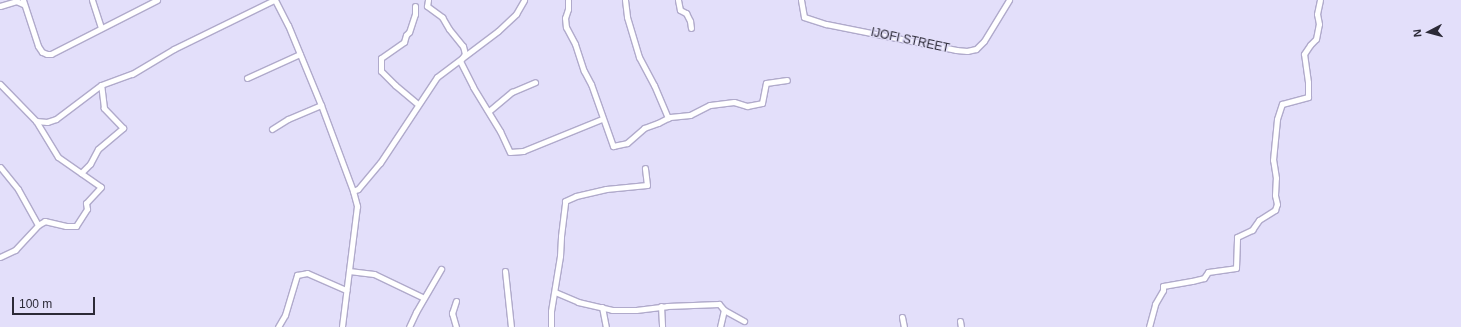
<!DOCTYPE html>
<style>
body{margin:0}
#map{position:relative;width:1461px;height:327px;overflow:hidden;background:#e3dffa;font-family:Arial,sans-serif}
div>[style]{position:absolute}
.roads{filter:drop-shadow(1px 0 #b0aacb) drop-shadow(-1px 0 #b0aacb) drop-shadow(0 1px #b0aacb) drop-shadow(0 -1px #b0aacb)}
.street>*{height:5px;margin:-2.5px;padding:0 2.5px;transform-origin:2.5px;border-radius:2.5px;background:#fff}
span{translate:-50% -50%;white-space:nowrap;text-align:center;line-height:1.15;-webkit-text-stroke:3px #e3dffa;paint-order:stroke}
.street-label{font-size:12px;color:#2c2a37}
.north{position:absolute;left:1409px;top:12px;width:40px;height:40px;-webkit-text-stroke:3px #e3dffa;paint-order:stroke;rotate:264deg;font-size:11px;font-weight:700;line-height:16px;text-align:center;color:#2c2a37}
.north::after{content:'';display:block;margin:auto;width:14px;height:18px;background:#2c2a37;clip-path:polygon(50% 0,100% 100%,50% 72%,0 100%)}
.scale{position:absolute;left:12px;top:297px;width:83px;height:18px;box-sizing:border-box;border:2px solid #2c2a37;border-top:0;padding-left:5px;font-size:12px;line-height:14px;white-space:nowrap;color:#2c2a37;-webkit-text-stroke:3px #e3dffa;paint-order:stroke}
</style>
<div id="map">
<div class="roads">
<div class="street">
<i style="left:23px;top:0;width:48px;rotate:71.9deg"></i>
<i style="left:38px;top:46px;width:7px;rotate:56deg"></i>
<i style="left:42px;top:52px;width:5px;rotate:22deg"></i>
<i style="left:47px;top:54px;width:4px"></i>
<i style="left:51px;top:54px;width:119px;rotate:-27deg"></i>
<i style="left:92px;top:0;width:28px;rotate:72deg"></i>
<i style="left:275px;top:0;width:28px;rotate:63deg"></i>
<i style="left:288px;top:25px;width:87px;rotate:67.6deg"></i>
<i style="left:321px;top:105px;width:92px;rotate:69.6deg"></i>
<i style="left:353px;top:191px;width:16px;rotate:75deg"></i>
<i style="left:357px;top:206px;width:122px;rotate:97.1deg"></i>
<i style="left:428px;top:0;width:6px;rotate:99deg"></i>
<i style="left:427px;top:6px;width:19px;rotate:36deg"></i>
<i style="left:442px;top:17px;width:14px;rotate:60deg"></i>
<i style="left:449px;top:29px;width:22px;rotate:51deg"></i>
<i style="left:463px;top:46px;width:8px;rotate:76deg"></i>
<i style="left:465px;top:54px;width:9px;rotate:126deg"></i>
<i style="left:460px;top:61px;width:29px;rotate:63deg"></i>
<i style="left:473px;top:87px;width:52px;rotate:58.5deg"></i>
<i style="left:500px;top:131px;width:23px;rotate:65deg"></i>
<i style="left:510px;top:152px;width:13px;rotate:-4deg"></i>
<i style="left:523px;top:151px;width:85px;rotate:-22.1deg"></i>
<i style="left:568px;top:0;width:9px;rotate:90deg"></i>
<i style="left:568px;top:9px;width:9px;rotate:108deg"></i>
<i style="left:565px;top:18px;width:9px;rotate:84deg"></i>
<i style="left:566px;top:27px;width:19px;rotate:62deg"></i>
<i style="left:575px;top:44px;width:28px;rotate:72deg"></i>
<i style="left:584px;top:71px;width:15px;rotate:62deg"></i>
<i style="left:591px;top:84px;width:66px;rotate:70.5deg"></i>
<i style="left:613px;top:146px;width:14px;rotate:-12deg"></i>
<i style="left:627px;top:143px;width:23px;rotate:-41deg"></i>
<i style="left:644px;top:128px;width:15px;rotate:-20deg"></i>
<i style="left:658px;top:123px;width:13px;rotate:-27deg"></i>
<i style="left:670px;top:117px;width:20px;rotate:-6deg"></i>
<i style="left:690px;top:115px;width:22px;rotate:-27deg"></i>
<i style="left:710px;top:105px;width:24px;rotate:-7deg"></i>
<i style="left:734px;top:102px;width:14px;rotate:17deg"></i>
<i style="left:747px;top:106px;width:15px;rotate:-11deg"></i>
<i style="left:762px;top:103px;width:20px;rotate:-79deg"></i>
<i style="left:766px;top:83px;width:21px;rotate:-8deg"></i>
<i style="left:625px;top:0;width:17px;rotate:83deg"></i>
<i style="left:627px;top:17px;width:42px;rotate:73.3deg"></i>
<i style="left:639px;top:57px;width:32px;rotate:62deg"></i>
<i style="left:654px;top:85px;width:36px;rotate:67deg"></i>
<i style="left:678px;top:0;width:10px;rotate:79deg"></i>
<i style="left:680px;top:10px;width:7px;rotate:27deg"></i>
<i style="left:686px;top:13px;width:9px;rotate:63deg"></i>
<i style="left:690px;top:21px;width:7px;rotate:82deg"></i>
<i style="left:801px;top:0;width:17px;rotate:80deg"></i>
<i style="left:804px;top:17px;width:23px;rotate:18deg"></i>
<i style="left:826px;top:24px;width:133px;rotate:11.3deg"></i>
<i style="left:956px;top:50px;width:11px;rotate:5deg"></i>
<i style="left:967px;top:51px;width:9px;rotate:-13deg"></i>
<i style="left:976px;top:49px;width:11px;rotate:-45deg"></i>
<i style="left:984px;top:41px;width:48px;rotate:-58.6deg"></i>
<i style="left:0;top:6px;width:17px;rotate:-17deg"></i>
<i style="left:16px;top:1px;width:8px;rotate:23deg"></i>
<i style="left:415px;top:6px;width:8px;rotate:90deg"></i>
<i style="left:415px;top:14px;width:19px;rotate:108deg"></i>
<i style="left:409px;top:32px;width:4px;rotate:135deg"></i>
<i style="left:406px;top:35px;width:7px;rotate:106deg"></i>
<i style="left:404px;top:42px;width:28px;rotate:145deg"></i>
<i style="left:381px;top:58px;width:13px;rotate:90deg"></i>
<i style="left:381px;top:71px;width:20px;rotate:45deg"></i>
<i style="left:395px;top:85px;width:30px;rotate:40deg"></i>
<i style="left:247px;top:78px;width:58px;rotate:-24.4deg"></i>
<i style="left:0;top:84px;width:52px;rotate:45.8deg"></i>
<i style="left:36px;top:121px;width:42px;rotate:58.6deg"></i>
<i style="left:58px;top:157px;width:52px;rotate:34.9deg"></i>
<i style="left:101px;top:187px;width:22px;rotate:133deg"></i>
<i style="left:86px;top:203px;width:6px;rotate:81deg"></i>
<i style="left:87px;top:209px;width:20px;rotate:123deg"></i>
<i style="left:76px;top:226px;width:10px;rotate:180deg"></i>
<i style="left:66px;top:226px;width:22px;rotate:-167deg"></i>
<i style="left:45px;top:221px;width:8px;rotate:150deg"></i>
<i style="left:38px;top:225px;width:41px;rotate:-119.1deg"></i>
<i style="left:18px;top:189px;width:28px;rotate:-129deg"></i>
<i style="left:489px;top:111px;width:30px;rotate:-40deg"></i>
<i style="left:512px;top:92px;width:25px;rotate:-23deg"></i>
<i style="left:36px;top:121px;width:11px;rotate:5deg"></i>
<i style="left:47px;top:122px;width:9px;rotate:-18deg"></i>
<i style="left:56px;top:119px;width:56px;rotate:-37.1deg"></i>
<i style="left:101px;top:85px;width:33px;rotate:-20deg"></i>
<i style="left:132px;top:74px;width:49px;rotate:-30.8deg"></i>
<i style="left:174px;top:49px;width:111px;rotate:-26.1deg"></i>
<i style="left:272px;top:129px;width:19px;rotate:-32deg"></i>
<i style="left:288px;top:119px;width:36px;rotate:-23deg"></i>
<i style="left:81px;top:173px;width:13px;rotate:-45deg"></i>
<i style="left:90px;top:164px;width:17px;rotate:-62deg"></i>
<i style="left:98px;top:149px;width:33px;rotate:-40deg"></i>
<i style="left:123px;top:128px;width:28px;rotate:-134deg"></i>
<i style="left:104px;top:108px;width:23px;rotate:-97deg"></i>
<i style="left:353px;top:191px;width:5px;rotate:-22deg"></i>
<i style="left:358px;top:189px;width:34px;rotate:-50deg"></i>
<i style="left:380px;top:163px;width:103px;rotate:-56.5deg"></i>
<i style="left:437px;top:77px;width:76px;rotate:-37deg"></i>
<i style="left:498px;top:31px;width:25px;rotate:-43deg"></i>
<i style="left:516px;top:14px;width:16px;rotate:-60deg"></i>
<i style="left:0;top:257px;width:17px;rotate:-25deg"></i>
<i style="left:15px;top:250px;width:34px;rotate:-47deg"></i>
<i style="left:349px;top:271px;width:25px;rotate:7deg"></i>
<i style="left:374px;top:274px;width:55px;rotate:25.6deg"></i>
<i style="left:505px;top:271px;width:56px;rotate:83.9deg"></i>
<i style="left:555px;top:292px;width:25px;rotate:23deg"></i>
<i style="left:578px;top:302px;width:35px;rotate:13deg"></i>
<i style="left:612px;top:310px;width:24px"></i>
<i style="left:636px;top:310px;width:31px;rotate:-7deg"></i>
<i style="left:667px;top:306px;width:52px;rotate:-2.2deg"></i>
<i style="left:719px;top:304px;width:8px;rotate:50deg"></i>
<i style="left:724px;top:310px;width:23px;rotate:29deg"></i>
<i style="left:456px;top:301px;width:13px;rotate:108deg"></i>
<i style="left:452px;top:313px;width:15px;rotate:74deg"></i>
<i style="left:661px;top:306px;width:21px;rotate:87deg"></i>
<i style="left:602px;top:307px;width:20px;rotate:79deg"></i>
<i style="left:902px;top:317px;width:10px;rotate:79deg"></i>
<i style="left:960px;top:321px;width:6px;rotate:81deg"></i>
<i style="left:278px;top:327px;width:14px;rotate:-60deg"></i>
<i style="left:285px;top:315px;width:42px;rotate:-73.3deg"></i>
<i style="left:297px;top:275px;width:10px;rotate:-11deg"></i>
<i style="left:307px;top:273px;width:43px;rotate:23.6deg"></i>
<i style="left:409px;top:327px;width:17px;rotate:-65deg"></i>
<i style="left:416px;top:312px;width:50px;rotate:-59.8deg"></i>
<i style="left:551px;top:327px;width:16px;rotate:-90deg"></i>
<i style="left:551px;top:311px;width:56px;rotate:-80.7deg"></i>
<i style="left:560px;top:256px;width:20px;rotate:-87deg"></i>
<i style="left:561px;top:236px;width:35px;rotate:-83deg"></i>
<i style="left:565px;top:201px;width:12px;rotate:-24deg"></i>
<i style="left:576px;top:196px;width:31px;rotate:-13deg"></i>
<i style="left:606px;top:189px;width:41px;rotate:-5.6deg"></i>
<i style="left:647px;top:185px;width:17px;rotate:-97deg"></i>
<i style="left:720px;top:327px;width:17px;rotate:-77deg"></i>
<i style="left:1149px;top:327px;width:24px;rotate:-75deg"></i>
<i style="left:1155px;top:304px;width:16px;rotate:-60deg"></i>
<i style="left:1163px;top:290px;width:4px;rotate:-90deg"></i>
<i style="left:1163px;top:286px;width:29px;rotate:-10deg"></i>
<i style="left:1192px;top:281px;width:12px;rotate:-14deg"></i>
<i style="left:1204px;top:278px;width:7px;rotate:-56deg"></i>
<i style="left:1208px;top:272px;width:28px;rotate:-8deg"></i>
<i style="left:1236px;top:268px;width:31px;rotate:-88deg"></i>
<i style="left:1237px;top:237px;width:17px;rotate:-25deg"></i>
<i style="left:1252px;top:230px;width:12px;rotate:-55deg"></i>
<i style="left:1259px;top:220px;width:19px;rotate:-32deg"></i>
<i style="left:1275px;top:210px;width:6px;rotate:-72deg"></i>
<i style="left:1277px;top:204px;width:9px;rotate:-103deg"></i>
<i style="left:1275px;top:195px;width:17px;rotate:-87deg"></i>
<i style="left:1276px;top:178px;width:18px;rotate:-99deg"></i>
<i style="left:1273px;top:160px;width:41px;rotate:-84.4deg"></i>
<i style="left:1277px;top:119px;width:16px;rotate:-72deg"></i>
<i style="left:1282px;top:104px;width:27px;rotate:-15deg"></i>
<i style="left:1308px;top:97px;width:15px;rotate:-90deg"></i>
<i style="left:1308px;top:82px;width:28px;rotate:-98deg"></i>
<i style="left:1304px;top:54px;width:11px;rotate:-56deg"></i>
<i style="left:1310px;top:45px;width:8px;rotate:-45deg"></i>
<i style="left:1316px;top:39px;width:15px;rotate:-79deg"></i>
<i style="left:1319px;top:24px;width:10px;rotate:-101deg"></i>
<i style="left:1317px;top:14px;width:14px;rotate:-78deg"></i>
</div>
</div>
<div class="street-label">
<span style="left:910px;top:41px;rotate:12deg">IJOFI STREET</span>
</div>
<div class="north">N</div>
<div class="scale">100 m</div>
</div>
